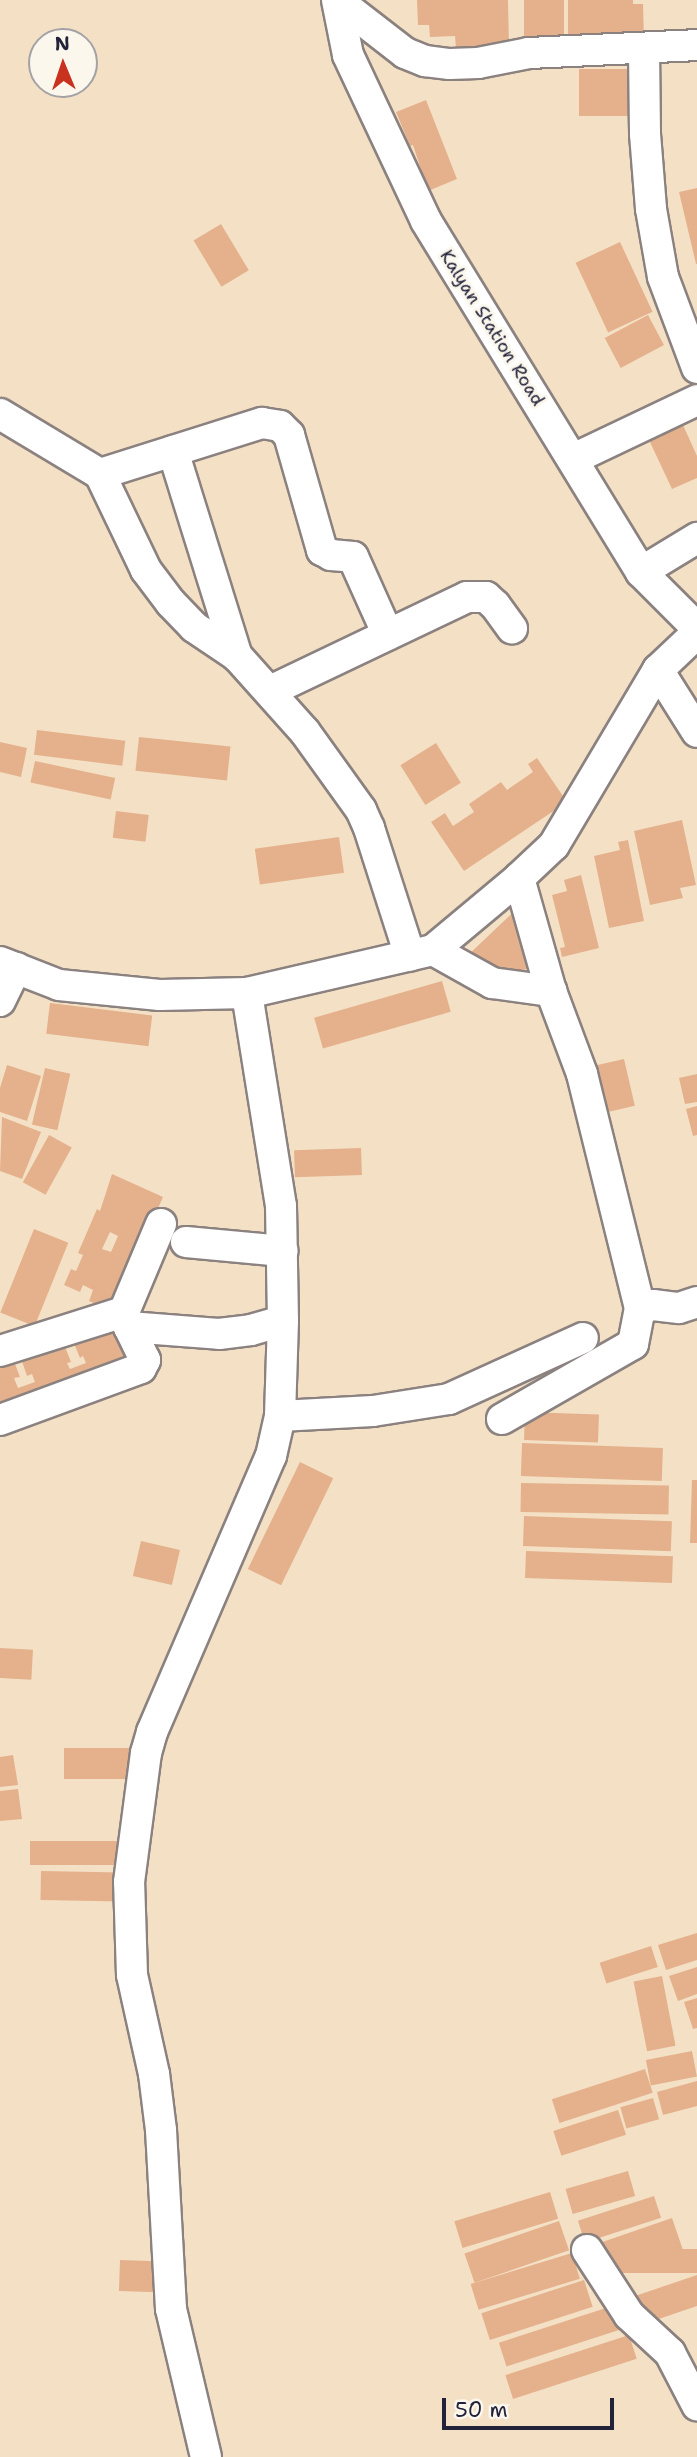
<!DOCTYPE html>
<style>
body{margin:0}
#map{position:relative;width:697px;height:2457px;overflow:hidden;background:#f4e1c5;font-family:"Shantell Sans",sans-serif}
div>[style]{position:absolute}
.building>*{inset:0;background:#e4b18c;transform-origin:0 0}
.roads{filter:drop-shadow(2px 0 #8b8280) drop-shadow(-2px 0 #8b8280) drop-shadow(0 2px #8b8280) drop-shadow(0 -2px #8b8280)}
.minor>*{height:30px;margin:-15px;padding:0 15px;transform-origin:15px;border-radius:15px;background:#fff}
span{translate:-50% -50%;white-space:nowrap;text-align:center;line-height:1.15;-webkit-text-stroke:6px #fbf7ec;paint-order:stroke}
.street-label{font-size:18px;color:#22223b}
.north{position:absolute;left:28px;top:28px;width:70px;height:70px;box-sizing:border-box;background:#fbf7ec;border:2px solid #a4a2a5;border-radius:50%;rotate:358deg;font-size:19px;font-weight:700;line-height:28px;text-align:center;color:#22223b}
.north::after{content:'';display:block;margin:auto;width:24px;height:32px;background:#c8321e;clip-path:polygon(50% 0,100% 100%,50% 72%,0 100%)}
.scale{position:absolute;left:442px;top:2398px;width:172px;height:32px;box-sizing:border-box;border:4px solid #22223b;border-top:0;padding-left:9px;font-size:21px;line-height:24px;white-space:nowrap;color:#22223b;-webkit-text-stroke:5px #fbf7ec;paint-order:stroke}
</style>
<div id="map">
<div class="building">
<i style="clip-path:polygon(417px 0,508px 0,509px 47px,456px 48px,455px 36px,430px 37px,429px 25px,418px 25px)"></i>
<i style="left:524px;top:0;width:40px;height:38px"></i>
<i style="clip-path:polygon(568px 0,633px 0,633px 4px,643px 4px,644px 40px,568px 42px)"></i>
<i style="left:579px;top:69px;width:52px;height:47px"></i>
<i style="clip-path:polygon(426px 100px,457px 179px,428px 191px,413px 145px,410px 146px,396px 112px)"></i>
<i style="clip-path:polygon(697px 188px,697px 264px,696px 264px,679px 192px)"></i>
<i style="left:221px;top:224px;width:54px;height:32px;rotate:59deg"></i>
<i style="left:620px;top:242px;width:77px;height:49px;rotate:65deg"></i>
<i style="left:648px;top:315px;width:34px;height:49px;rotate:62deg"></i>
<i style="clip-path:polygon(683px 425px,697px 456px,697px 478px,672px 489px,649px 440px)"></i>
<i style="left:37px;top:730px;width:89px;height:25px;rotate:7deg"></i>
<i style="left:139px;top:737px;width:92px;height:34px;rotate:6deg"></i>
<i style="clip-path:polygon(0 742px,27px 748px,21px 777px,0 772px)"></i>
<i style="left:436px;top:743px;width:47px;height:42px;rotate:58deg"></i>
<i style="clip-path:polygon(537px 758px,567px 802px,464px 871px,431px 822px,445px 813px,453px 826px,474px 812px,469px 804px,501px 782px,507px 790px,533px 772px,528px 764px)"></i>
<i style="left:35px;top:761px;width:82px;height:22px;rotate:12deg"></i>
<i style="left:116px;top:811px;width:33px;height:27px;rotate:7deg"></i>
<i style="clip-path:polygon(682px 820px,696px 885px,680px 888px,683px 898px,650px 905px,634px 831px)"></i>
<i style="left:339px;top:837px;width:36px;height:85px;rotate:82deg"></i>
<i style="clip-path:polygon(628px 840px,644px 921px,609px 928px,594px 856px,620px 850px,618px 842px)"></i>
<i style="clip-path:polygon(581px 875px,599px 948px,562px 957px,560px 948px,565px 947px,552px 895px,567px 891px,564px 880px)"></i>
<i style="clip-path:polygon(522px 904px,538px 965px,503px 977px,501px 970px,493px 966px,487px 969px,465px 958px)"></i>
<i style="left:442px;top:981px;width:32px;height:133px;rotate:74deg"></i>
<i style="left:50px;top:1003px;width:103px;height:31px;rotate:7deg"></i>
<i style="left:624px;top:1059px;width:48px;height:35px;rotate:77deg"></i>
<i style="clip-path:polygon(7px 1065px,41px 1076px,27px 1121px,0 1112px,0 1088px)"></i>
<i style="left:45px;top:1068px;width:26px;height:58px;rotate:13deg"></i>
<i style="clip-path:polygon(697px 1074px,697px 1102px,685px 1104px,679px 1078px)"></i>
<i style="clip-path:polygon(697px 1106px,697px 1135px,693px 1136px,686px 1109px)"></i>
<i style="clip-path:polygon(2px 1117px,41px 1132px,22px 1179px,0 1171px)"></i>
<i style="left:49px;top:1135px;width:26px;height:54px;rotate:29deg"></i>
<i style="left:361px;top:1148px;width:27px;height:67px;rotate:88deg"></i>
<i style="clip-path:polygon(evenodd,112px 1174px,163px 1197px,153px 1220px,147px 1217px,113px 1311px,89px 1301px,93px 1290px,83px 1285px,80px 1292px,64px 1285px,71px 1269px,76px 1271px,83px 1255px,78px 1253px,97px 1209px,100px 1211px,112px 1174px,110px 1232px,118px 1236px,111px 1252px,102px 1249px,110px 1232px)"></i>
<i style="left:34px;top:1229px;width:37px;height:90px;rotate:22deg"></i>
<i style="clip-path:polygon(116px 1325px,138px 1362px,0 1413px,0 1364px,12px 1356px,20px 1377px,14px 1378px,18px 1388px,35px 1382px,32px 1374px,27px 1376px,19px 1353px,62px 1339px,71px 1362px,67px 1363px,70px 1369px,86px 1363px,83px 1356px,80px 1358px,71px 1336px)"></i>
<i style="left:525px;top:1412px;width:74px;height:28px;rotate:2deg"></i>
<i style="left:522px;top:1443px;width:141px;height:33px;rotate:2deg"></i>
<i style="left:300px;top:1462px;width:37px;height:119px;rotate:26deg"></i>
<i style="clip-path:polygon(692px 1480px,697px 1480px,697px 1543px,690px 1543px)"></i>
<i style="left:521px;top:1483px;width:148px;height:29px;rotate:1deg"></i>
<i style="left:524px;top:1516px;width:148px;height:30px;rotate:2deg"></i>
<i style="left:141px;top:1541px;width:40px;height:36px;rotate:13deg"></i>
<i style="left:526px;top:1551px;width:147px;height:27px;rotate:2deg"></i>
<i style="left:0;top:1648px;width:33px;height:30px;rotate:3deg"></i>
<i style="left:64px;top:1748px;width:65px;height:31px"></i>
<i style="clip-path:polygon(13px 1755px,18px 1785px,0 1787px,0 1757px)"></i>
<i style="clip-path:polygon(18px 1789px,22px 1819px,0 1821px,0 1791px)"></i>
<i style="left:30px;top:1841px;width:88px;height:24px"></i>
<i style="left:41px;top:1871px;width:80px;height:29px;rotate:1deg"></i>
<i style="clip-path:polygon(697px 1933px,697px 1960px,666px 1970px,658px 1945px)"></i>
<i style="left:651px;top:1946px;width:22px;height:54px;rotate:72deg"></i>
<i style="clip-path:polygon(697px 1967px,697px 1994px,678px 2001px,669px 1976px)"></i>
<i style="left:662px;top:1976px;width:71px;height:29px;rotate:79deg"></i>
<i style="clip-path:polygon(697px 1998px,697px 2028px,693px 2029px,684px 2002px)"></i>
<i style="left:692px;top:2051px;width:26px;height:47px;rotate:79deg"></i>
<i style="left:645px;top:2069px;width:25px;height:98px;rotate:72deg"></i>
<i style="clip-path:polygon(697px 2081px,697px 2106px,663px 2115px,657px 2092px)"></i>
<i style="left:653px;top:2098px;width:22px;height:34px;rotate:74deg"></i>
<i style="left:618px;top:2110px;width:26px;height:68px;rotate:72deg"></i>
<i style="left:628px;top:2171px;width:26px;height:65px;rotate:74deg"></i>
<i style="left:550px;top:2192px;width:28px;height:100px;rotate:73deg"></i>
<i style="left:654px;top:2196px;width:23px;height:80px;rotate:72deg"></i>
<i style="left:672px;top:2218px;width:34px;height:79px;rotate:71deg"></i>
<i style="left:559px;top:2221px;width:31px;height:100px;rotate:71deg"></i>
<i style="left:697px;top:2249px;width:24px;height:87px;rotate:90deg"></i>
<i style="left:572px;top:2253px;width:27px;height:106px;rotate:73deg"></i>
<i style="left:120px;top:2260px;width:38px;height:31px;rotate:2deg"></i>
<i style="clip-path:polygon(697px 2275px,697px 2306px,644px 2324px,635px 2296px)"></i>
<i style="left:584px;top:2280px;width:28px;height:108px;rotate:72deg"></i>
<i style="left:612px;top:2306px;width:25px;height:119px;rotate:72deg"></i>
<i style="left:629px;top:2335px;width:25px;height:130px;rotate:72deg"></i>
</div>
<div class="roads">
<div class="minor">
<i style="left:337px;top:0;width:56px;rotate:78.7deg"></i>
<i style="left:348px;top:55px;width:183px;rotate:64.8deg"></i>
<i style="left:426px;top:221px;width:412px;rotate:58.5deg"></i>
<i style="left:641px;top:572px;width:79px;rotate:45deg"></i>
<i style="left:338px;top:1px;width:85px;rotate:37.8deg"></i>
<i style="left:405px;top:53px;width:22px;rotate:22deg"></i>
<i style="left:425px;top:61px;width:25px;rotate:7deg"></i>
<i style="left:450px;top:64px;width:28px;rotate:-2deg"></i>
<i style="left:478px;top:63px;width:52px;rotate:-11.1deg"></i>
<i style="left:529px;top:53px;width:168px;rotate:-2.7deg"></i>
<i style="left:644px;top:50px;width:84px;rotate:89.3deg"></i>
<i style="left:645px;top:134px;width:75px;rotate:85.4deg"></i>
<i style="left:651px;top:209px;width:69px;rotate:80deg"></i>
<i style="left:663px;top:277px;width:97px;rotate:69.5deg"></i>
<i style="left:0;top:414px;width:117px;rotate:31deg"></i>
<i style="left:100px;top:474px;width:106px;rotate:64.4deg"></i>
<i style="left:146px;top:570px;width:41px;rotate:52.9deg"></i>
<i style="left:171px;top:603px;width:33px;rotate:46deg"></i>
<i style="left:194px;top:627px;width:52px;rotate:34deg"></i>
<i style="left:237px;top:656px;width:102px;rotate:48.2deg"></i>
<i style="left:305px;top:732px;width:96px;rotate:54.3deg"></i>
<i style="left:361px;top:810px;width:20px;rotate:66deg"></i>
<i style="left:369px;top:828px;width:134px;rotate:72.2deg"></i>
<i style="left:173px;top:451px;width:215px;rotate:72.7deg"></i>
<i style="left:573px;top:459px;width:137px;rotate:-25.4deg"></i>
<i style="left:100px;top:474px;width:170px;rotate:-17.5deg"></i>
<i style="left:262px;top:423px;width:18px;rotate:9deg"></i>
<i style="left:280px;top:426px;width:13px;rotate:45deg"></i>
<i style="left:289px;top:435px;width:120px;rotate:74deg"></i>
<i style="left:322px;top:550px;width:10px;rotate:29deg"></i>
<i style="left:331px;top:555px;width:22px;rotate:5deg"></i>
<i style="left:353px;top:557px;width:85px;rotate:65.8deg"></i>
<i style="left:641px;top:572px;width:66px;rotate:-31.3deg"></i>
<i style="left:658px;top:670px;width:73px;rotate:57.8deg"></i>
<i style="left:270px;top:691px;width:218px;rotate:-25.5deg"></i>
<i style="left:467px;top:597px;width:19px"></i>
<i style="left:486px;top:597px;width:12px;rotate:42deg"></i>
<i style="left:495px;top:605px;width:29px;rotate:54deg"></i>
<i style="left:519px;top:878px;width:117px;rotate:74.2deg"></i>
<i style="left:551px;top:991px;width:89px;rotate:69.5deg"></i>
<i style="left:582px;top:1074px;width:241px;rotate:76.1deg"></i>
<i style="left:640px;top:1308px;width:13px;rotate:-13deg"></i>
<i style="left:653px;top:1305px;width:26px;rotate:7deg"></i>
<i style="left:679px;top:1308px;width:19px;rotate:-18deg"></i>
<i style="left:433px;top:950px;width:68px;rotate:29.2deg"></i>
<i style="left:492px;top:983px;width:60px;rotate:7.7deg"></i>
<i style="left:0;top:962px;width:63px;rotate:21.3deg"></i>
<i style="left:59px;top:985px;width:101px;rotate:5.7deg"></i>
<i style="left:160px;top:995px;width:87px;rotate:-1.3deg"></i>
<i style="left:0;top:1001px;width:37px;rotate:-64deg"></i>
<i style="left:161px;top:1224px;width:95px;rotate:112.8deg"></i>
<i style="left:124px;top:1312px;width:16px;rotate:72deg"></i>
<i style="left:129px;top:1327px;width:90px;rotate:4.4deg"></i>
<i style="left:219px;top:1334px;width:32px;rotate:-7deg"></i>
<i style="left:251px;top:1330px;width:33px;rotate:-16deg"></i>
<i style="left:186px;top:1242px;width:97px;rotate:5.3deg"></i>
<i style="left:0;top:1351px;width:130px;rotate:-17.5deg"></i>
<i style="left:280px;top:1416px;width:93px;rotate:-3.1deg"></i>
<i style="left:373px;top:1411px;width:77px;rotate:-9deg"></i>
<i style="left:449px;top:1399px;width:147px;rotate:-24.5deg"></i>
<i style="left:502px;top:1419px;width:151px;rotate:-29.8deg"></i>
<i style="left:633px;top:1344px;width:37px;rotate:-79deg"></i>
<i style="left:0;top:1420px;width:150px;rotate:-20.2deg"></i>
<i style="left:141px;top:1368px;width:9px;rotate:-63deg"></i>
<i style="left:145px;top:1360px;width:37px;rotate:-116deg"></i>
<i style="left:587px;top:2250px;width:77px;rotate:57.1deg"></i>
<i style="left:629px;top:2315px;width:56px;rotate:42.8deg"></i>
<i style="left:670px;top:2353px;width:59px;rotate:62.6deg"></i>
<i style="left:206px;top:2457px;width:152px;rotate:-103.3deg"></i>
<i style="left:171px;top:2309px;width:179px;rotate:-93.2deg"></i>
<i style="left:161px;top:2130px;width:56px;rotate:-97.1deg"></i>
<i style="left:154px;top:2074px;width:101px;rotate:-102.5deg"></i>
<i style="left:132px;top:1975px;width:93px;rotate:-91.8deg"></i>
<i style="left:129px;top:1882px;width:130px;rotate:-82.5deg"></i>
<i style="left:146px;top:1753px;width:22px;rotate:-74deg"></i>
<i style="left:152px;top:1732px;width:301px;rotate:-66.7deg"></i>
<i style="left:271px;top:1456px;width:41px;rotate:-77.3deg"></i>
<i style="left:280px;top:1416px;width:95px;rotate:-88.2deg"></i>
<i style="left:283px;top:1321px;width:115px;rotate:-91deg"></i>
<i style="left:281px;top:1206px;width:216px;rotate:-99.1deg"></i>
<i style="left:247px;top:993px;width:191px;rotate:-13deg"></i>
<i style="left:433px;top:950px;width:112px;rotate:-39.9deg"></i>
<i style="left:519px;top:878px;width:48px;rotate:-43.3deg"></i>
<i style="left:554px;top:845px;width:204px;rotate:-59.3deg"></i>
<i style="left:658px;top:670px;width:54px;rotate:-43.5deg"></i>
</div>
</div>
<div class="street-label">
<span style="left:492px;top:328px;rotate:58deg">Kalyan Station Road</span>
</div>
<div class="north">N</div>
<div class="scale">50 m</div>
</div>
